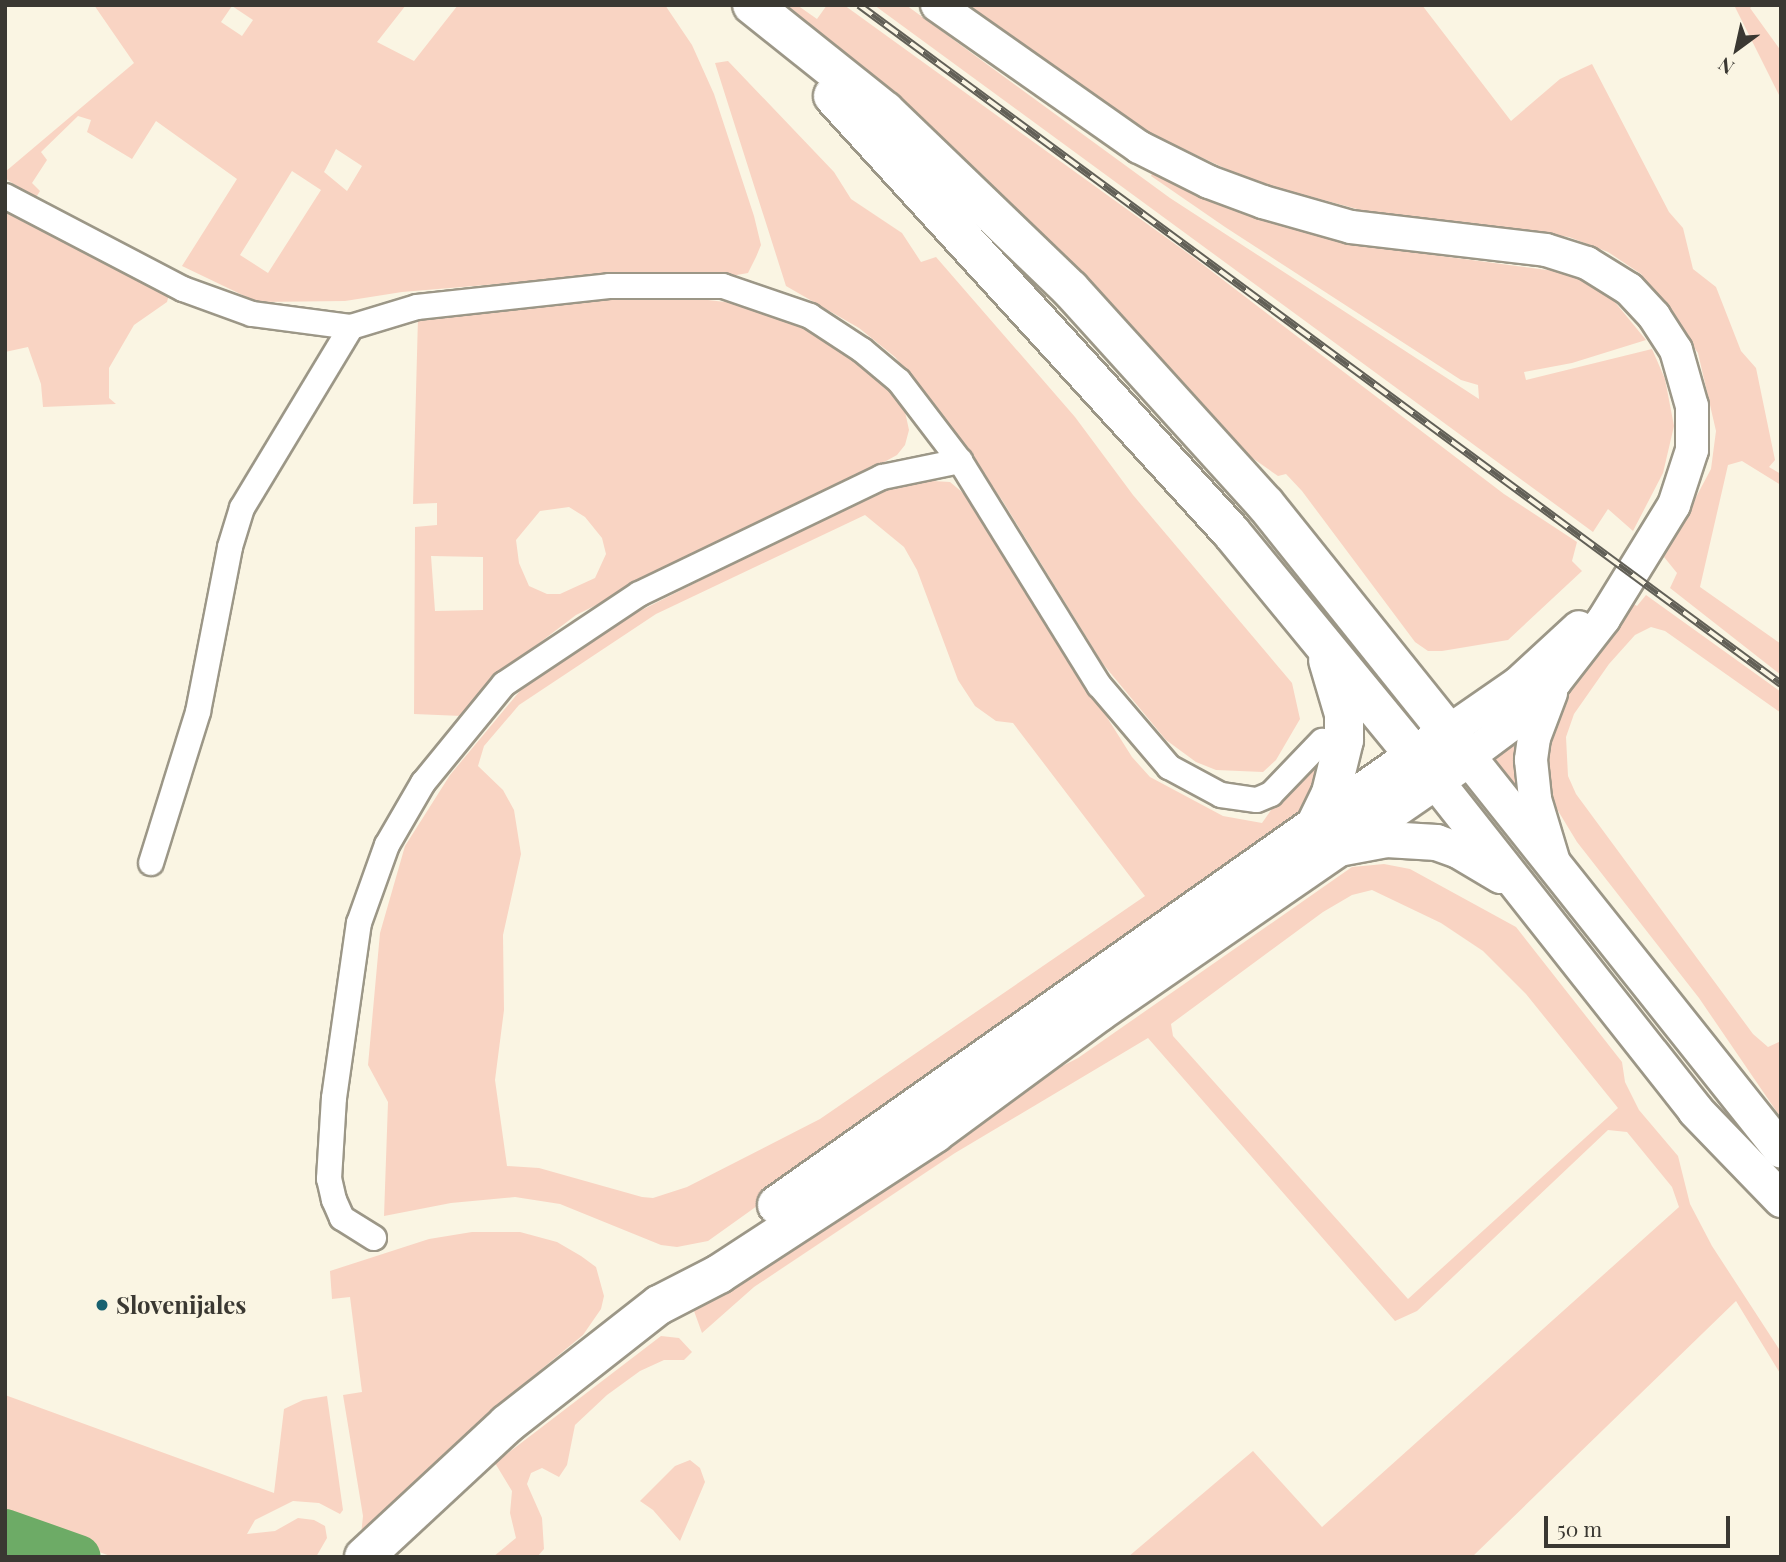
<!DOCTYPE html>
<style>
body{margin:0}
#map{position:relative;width:1786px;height:1562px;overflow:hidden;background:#faf5e3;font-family:"Playfair Display",serif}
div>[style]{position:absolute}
.green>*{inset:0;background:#f9d4c3}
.river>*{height:44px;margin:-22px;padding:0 22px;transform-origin:22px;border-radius:22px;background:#6dab66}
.roads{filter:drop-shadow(2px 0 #9c9787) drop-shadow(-2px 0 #9c9787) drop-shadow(0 2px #9c9787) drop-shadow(0 -2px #9c9787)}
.minor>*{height:24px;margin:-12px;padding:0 12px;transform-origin:12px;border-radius:12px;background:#fff}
.tertiary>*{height:32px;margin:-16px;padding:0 16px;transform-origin:16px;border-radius:16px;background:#fff}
.secondary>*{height:35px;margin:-17.5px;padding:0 17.5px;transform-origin:17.5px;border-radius:17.5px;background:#fff}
.primary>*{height:38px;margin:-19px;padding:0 19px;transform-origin:19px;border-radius:19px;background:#fff}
.rail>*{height:8px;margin-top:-4px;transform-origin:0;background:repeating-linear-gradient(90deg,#faf5e3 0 16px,#626057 0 32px);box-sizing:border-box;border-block:2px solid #626057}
.dots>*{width:19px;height:19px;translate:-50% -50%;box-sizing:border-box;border:4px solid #faf5e3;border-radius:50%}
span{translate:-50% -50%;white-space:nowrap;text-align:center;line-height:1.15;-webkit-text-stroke:7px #faf5e3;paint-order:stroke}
.poi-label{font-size:24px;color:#3a3832;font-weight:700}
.left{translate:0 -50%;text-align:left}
.frame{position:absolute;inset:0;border:7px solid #3a3832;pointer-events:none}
.north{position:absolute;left:1702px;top:14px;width:70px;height:70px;-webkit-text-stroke:5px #faf5e3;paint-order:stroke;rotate:213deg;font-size:19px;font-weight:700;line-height:28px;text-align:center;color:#3a3832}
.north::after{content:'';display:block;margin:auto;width:24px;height:32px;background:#3a3832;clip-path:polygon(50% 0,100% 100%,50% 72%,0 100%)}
.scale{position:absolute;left:1544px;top:1516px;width:186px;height:32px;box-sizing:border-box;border:4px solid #3a3832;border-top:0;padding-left:9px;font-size:21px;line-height:24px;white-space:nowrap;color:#3a3832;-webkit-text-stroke:5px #faf5e3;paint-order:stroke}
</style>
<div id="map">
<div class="green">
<i style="clip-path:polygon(evenodd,94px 5px,406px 5px,377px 42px,414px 61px,458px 5px,665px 5px,692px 45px,714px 94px,754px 216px,761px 245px,756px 257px,748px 273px,731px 276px,619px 274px,516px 287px,511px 283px,402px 292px,345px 301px,257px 302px,182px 266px,237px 179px,156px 121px,132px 159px,87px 132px,91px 120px,78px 116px,41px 152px,47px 160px,32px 183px,40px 191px,35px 199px,5px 178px,5px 172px,134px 63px,94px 5px,232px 6px,253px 20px,242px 36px,221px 22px,232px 6px,94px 5px,336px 149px,362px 166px,347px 191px,324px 172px,336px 149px,94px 5px,292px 171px,321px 190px,268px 273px,240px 255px,292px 171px)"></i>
<i style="clip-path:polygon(778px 5px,797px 5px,817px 19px,827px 5px,844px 5px,1193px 257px,1504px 494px,1577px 542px,1572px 561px,1582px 571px,1508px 640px,1442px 651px,1428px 651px,1415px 642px,1302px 491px,1286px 474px,1278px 476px,1241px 450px,985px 177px)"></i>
<i style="clip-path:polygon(874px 5px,906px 5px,1170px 198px,1479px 399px,1478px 385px,1461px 380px,1225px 227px,1151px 176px,1153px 171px,1201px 196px,1305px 231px,1411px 252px,1555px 271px,1584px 279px,1610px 296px,1646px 340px,1572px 363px,1524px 372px,1526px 380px,1652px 349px,1665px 379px,1674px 426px,1663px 473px,1633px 531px,1608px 509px,1593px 532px)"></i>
<i style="clip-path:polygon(963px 5px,1422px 5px,1511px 121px,1560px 79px,1592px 64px,1669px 212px,1683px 228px,1693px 269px,1716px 287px,1741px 351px,1756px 368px,1775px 460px,1769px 467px,1781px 474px,1781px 485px,1742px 461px,1728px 465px,1700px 587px,1781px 644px,1781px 675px,1670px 588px,1677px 573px,1664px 557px,1711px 469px,1716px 431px,1698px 353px,1641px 274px,1608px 252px,1569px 237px,1372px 213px,1252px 181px,1143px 130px)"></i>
<i style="clip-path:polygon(1734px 5px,1754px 5px,1750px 8px,1781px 51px,1781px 99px)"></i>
<i style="clip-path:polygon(728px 61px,834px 172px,851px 199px,902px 233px,921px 262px,936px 257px,1075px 417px,1133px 495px,1292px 683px,1300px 719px,1276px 760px,1263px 772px,1216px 770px,1196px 762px,1166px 740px,1103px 664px,1002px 500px,928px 395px,895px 357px,859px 328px,786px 286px,715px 63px)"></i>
<i style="clip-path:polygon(5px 203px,170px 291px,167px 302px,134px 325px,109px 368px,109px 398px,116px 404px,43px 407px,41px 384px,28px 347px,5px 352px)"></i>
<i style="clip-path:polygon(evenodd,657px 294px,742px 304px,797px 321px,886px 380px,904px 407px,909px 430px,905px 445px,897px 455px,853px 479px,576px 615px,505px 669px,462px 716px,414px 714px,415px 527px,437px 525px,437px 503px,413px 504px,418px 317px,657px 294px,569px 507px,585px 517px,602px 538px,606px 554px,595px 578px,560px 594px,547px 594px,529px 586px,519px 563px,516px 540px,540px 511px,569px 507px,657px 294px,431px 556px,483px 557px,483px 610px,435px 611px,431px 556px)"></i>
<i style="clip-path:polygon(evenodd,916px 480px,950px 482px,968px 497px,1132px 757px,1150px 777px,1223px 816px,1262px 823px,1292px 780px,1313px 762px,1325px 759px,1308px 800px,1285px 830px,708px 1241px,677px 1247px,661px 1245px,560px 1204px,515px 1197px,451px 1203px,384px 1216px,388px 1102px,368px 1065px,380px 933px,405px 846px,450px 775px,524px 686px,612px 625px,887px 486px,916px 480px,865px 515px,904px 547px,917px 570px,958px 680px,975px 706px,996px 721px,1013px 723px,1145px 896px,820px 1119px,687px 1187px,653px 1198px,642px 1197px,539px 1168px,507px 1166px,495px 1080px,504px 1010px,503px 935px,521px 854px,514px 810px,503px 790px,478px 766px,484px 746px,519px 705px,656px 614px,865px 515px)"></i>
<i style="clip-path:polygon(1646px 595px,1781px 692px,1781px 713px,1665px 631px,1651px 627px,1635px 635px,1609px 664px,1574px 714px,1566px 737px,1568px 776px,1576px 794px,1753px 1034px,1768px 1047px,1781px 1041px,1781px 1118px,1699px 998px,1577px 842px,1546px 791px,1541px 768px,1556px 704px,1629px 601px,1637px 606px)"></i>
<i style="clip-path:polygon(1523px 736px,1519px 796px,1493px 759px)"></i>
<i style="clip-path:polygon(evenodd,1384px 864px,1410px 869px,1516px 927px,1622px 1062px,1625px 1082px,1639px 1110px,1678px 1156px,1690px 1204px,1712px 1246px,1781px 1352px,1781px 1375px,1736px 1301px,1472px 1557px,1128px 1557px,1253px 1451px,1322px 1527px,1679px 1207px,1672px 1187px,1627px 1132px,1608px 1130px,1417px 1311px,1395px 1321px,1148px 1038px,955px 1153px,754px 1287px,702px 1333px,694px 1311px,700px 1301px,996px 1100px,1078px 1058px,1352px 867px,1384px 864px,1372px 890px,1441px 923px,1483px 951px,1526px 994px,1618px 1108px,1408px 1299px,1173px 1036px,1171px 1024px,1323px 912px,1352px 895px,1372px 890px)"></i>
<i style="clip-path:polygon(472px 1232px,520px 1232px,557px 1242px,581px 1256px,596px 1267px,604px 1296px,601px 1309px,583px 1335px,486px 1415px,361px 1535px,363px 1516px,343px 1395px,362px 1392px,350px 1297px,332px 1299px,330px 1271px,429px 1239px)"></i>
<i style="clip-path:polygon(661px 1336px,679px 1338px,692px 1352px,684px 1360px,664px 1360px,640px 1371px,607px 1395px,575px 1425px,567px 1465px,559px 1477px,542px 1468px,531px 1473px,527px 1484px,542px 1518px,544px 1549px,537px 1557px,493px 1557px,516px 1538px,510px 1513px,512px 1491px,495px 1463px)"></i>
<i style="clip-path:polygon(5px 1395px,274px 1493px,284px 1409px,303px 1400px,327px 1396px,343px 1510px,340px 1514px,319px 1503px,293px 1501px,255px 1520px,247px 1534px,275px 1531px,298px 1518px,314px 1520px,325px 1526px,327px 1538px,316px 1557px,113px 1557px,5px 1518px)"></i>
<i style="clip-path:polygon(690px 1460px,700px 1468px,705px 1482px,680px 1541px,653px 1510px,640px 1501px,675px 1466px)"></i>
</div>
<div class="river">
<i style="left:5px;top:1531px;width:78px;rotate:19.4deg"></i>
</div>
<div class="roads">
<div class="minor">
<i style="left:5px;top:196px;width:201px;rotate:27.6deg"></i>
<i style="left:183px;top:289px;width:73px;rotate:19.9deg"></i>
<i style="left:252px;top:314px;width:100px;rotate:7.5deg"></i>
<i style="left:151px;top:863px;width:158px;rotate:-72.7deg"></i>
<i style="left:198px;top:712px;width:168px;rotate:-79deg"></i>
<i style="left:230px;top:547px;width:41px;rotate:-72.9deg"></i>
<i style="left:242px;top:508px;width:211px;rotate:-58.9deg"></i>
<i style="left:351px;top:327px;width:69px;rotate:-16.9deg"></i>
<i style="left:417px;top:307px;width:193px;rotate:-6.2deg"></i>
<i style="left:609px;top:286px;width:114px"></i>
<i style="left:723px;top:286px;width:92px;rotate:19deg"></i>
<i style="left:810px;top:316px;width:62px;rotate:33.2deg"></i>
<i style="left:862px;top:350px;width:48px;rotate:40deg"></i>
<i style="left:899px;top:381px;width:101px;rotate:52.7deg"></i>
<i style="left:960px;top:461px;width:264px;rotate:58.2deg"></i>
<i style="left:1099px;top:685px;width:108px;rotate:49.5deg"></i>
<i style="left:1169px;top:767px;width:59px;rotate:28.3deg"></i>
<i style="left:1221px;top:795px;width:36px;rotate:8deg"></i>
<i style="left:1257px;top:800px;width:15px;rotate:-23deg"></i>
<i style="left:1271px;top:794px;width:74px;rotate:-46.1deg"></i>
<i style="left:374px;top:1238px;width:38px;rotate:-148deg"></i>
<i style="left:342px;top:1218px;width:20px;rotate:-114deg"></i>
<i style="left:334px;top:1200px;width:22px;rotate:-103deg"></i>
<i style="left:329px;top:1179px;width:81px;rotate:-86.5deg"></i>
<i style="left:334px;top:1098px;width:177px;rotate:-81.9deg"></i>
<i style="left:359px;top:923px;width:83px;rotate:-70.3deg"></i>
<i style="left:387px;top:845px;width:72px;rotate:-59.9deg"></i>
<i style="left:423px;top:783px;width:128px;rotate:-50.7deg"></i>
<i style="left:504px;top:684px;width:162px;rotate:-33.7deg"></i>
<i style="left:639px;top:594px;width:270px;rotate:-25.7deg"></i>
<i style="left:882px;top:477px;width:80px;rotate:-11.6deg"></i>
</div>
<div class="tertiary">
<i style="left:937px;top:5px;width:247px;rotate:35.1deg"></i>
<i style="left:1139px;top:147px;width:78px;rotate:26.6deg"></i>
<i style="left:1209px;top:182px;width:58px;rotate:20.3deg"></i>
<i style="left:1263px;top:202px;width:91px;rotate:15.9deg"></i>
<i style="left:1351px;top:227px;width:196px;rotate:6.7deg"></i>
<i style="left:1546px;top:250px;width:43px;rotate:17.6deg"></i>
<i style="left:1587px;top:263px;width:49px;rotate:31.8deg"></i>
<i style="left:1629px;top:289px;width:37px;rotate:47deg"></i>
<i style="left:1654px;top:316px;width:40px;rotate:57.1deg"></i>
<i style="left:1676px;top:350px;width:58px;rotate:74.1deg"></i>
<i style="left:1692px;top:406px;width:44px;rotate:90deg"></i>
<i style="left:1692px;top:450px;width:58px;rotate:108.1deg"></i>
<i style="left:1674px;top:505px;width:134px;rotate:121.6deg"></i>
<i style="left:1604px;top:619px;width:80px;rotate:127.9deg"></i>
<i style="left:1555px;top:682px;width:57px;rotate:135deg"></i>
<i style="left:1515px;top:722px;width:59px;rotate:143.3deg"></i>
<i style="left:1551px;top:693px;width:48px;rotate:110.7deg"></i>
<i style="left:1534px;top:738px;width:22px;rotate:98deg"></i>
<i style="left:1531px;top:760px;width:39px;rotate:84deg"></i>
<i style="left:1535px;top:799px;width:63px;rotate:73.3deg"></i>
<i style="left:1449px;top:731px;width:83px;rotate:-34.7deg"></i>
<i style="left:1517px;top:684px;width:84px;rotate:-42.6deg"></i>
</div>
<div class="secondary">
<i style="left:1468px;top:757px;width:502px;rotate:51.46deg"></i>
<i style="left:1434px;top:779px;width:422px;rotate:51.7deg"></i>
<i style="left:1695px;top:1110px;width:124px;rotate:46deg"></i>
<i style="left:1338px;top:848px;width:49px;rotate:-10.6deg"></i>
<i style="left:1386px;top:839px;width:50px;rotate:3.4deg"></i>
<i style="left:1436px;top:842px;width:23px;rotate:20deg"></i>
<i style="left:1458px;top:850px;width:49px;rotate:30.8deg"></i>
</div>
<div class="primary">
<i style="left:833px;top:96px;width:590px;rotate:47.61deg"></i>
<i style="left:1231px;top:532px;width:320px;rotate:50.6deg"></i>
<i style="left:1315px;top:826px;width:37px;rotate:-64deg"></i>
<i style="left:1331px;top:793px;width:55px;rotate:-76.2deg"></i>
<i style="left:1344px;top:740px;width:26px;rotate:-90deg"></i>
<i style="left:1344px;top:714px;width:56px;rotate:-106.5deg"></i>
<i style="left:777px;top:1205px;width:807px;rotate:-35.17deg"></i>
<i style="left:364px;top:1557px;width:195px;rotate:-42.9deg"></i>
<i style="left:507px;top:1424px;width:193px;rotate:-38.1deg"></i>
<i style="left:659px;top:1305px;width:68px;rotate:-27.3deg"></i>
<i style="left:719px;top:1274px;width:258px;rotate:-33.1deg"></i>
<i style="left:935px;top:1133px;width:204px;rotate:-36.4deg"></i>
<i style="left:1099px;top:1012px;width:449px;rotate:-34.6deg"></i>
<i style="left:1468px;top:757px;width:324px;rotate:-128.7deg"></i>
<i style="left:1265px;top:504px;width:290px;rotate:-132.2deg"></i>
<i style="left:1070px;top:289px;width:257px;rotate:-136.1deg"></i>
<i style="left:885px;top:111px;width:170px;rotate:-141.4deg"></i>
</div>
</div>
<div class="rail">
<i style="left:859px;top:5px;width:1145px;rotate:36.37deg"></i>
</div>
<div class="dots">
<i style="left:102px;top:1305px;background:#186170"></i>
</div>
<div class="poi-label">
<span class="left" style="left:116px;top:1305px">Slovenijales</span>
</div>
<div class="frame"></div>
<div class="north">N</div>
<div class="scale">50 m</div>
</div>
